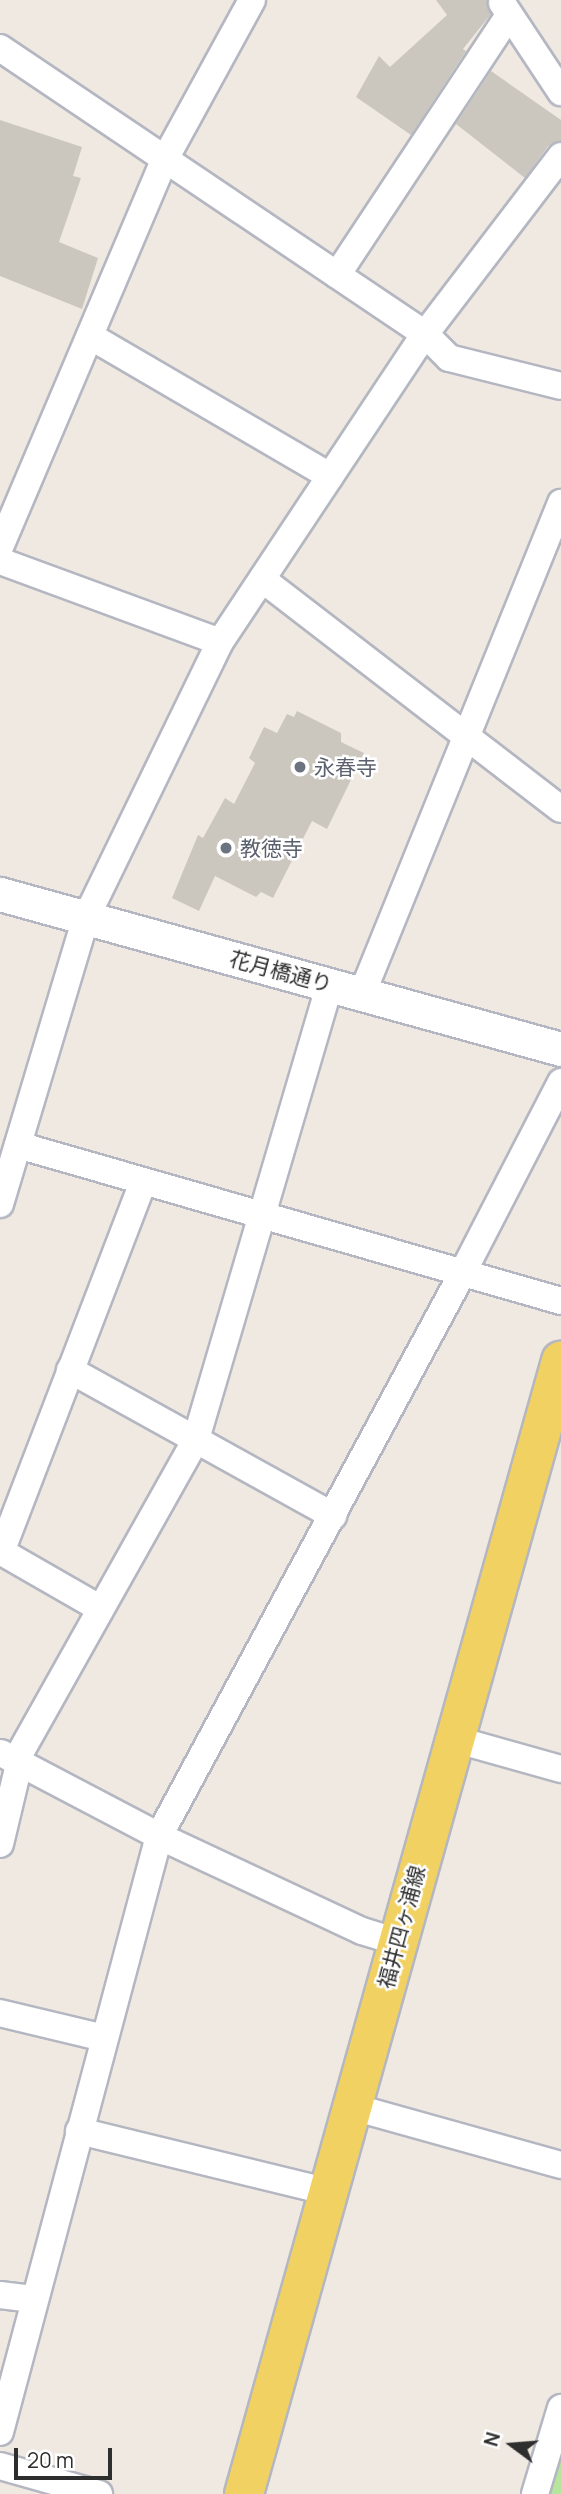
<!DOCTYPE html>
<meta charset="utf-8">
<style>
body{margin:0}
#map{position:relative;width:561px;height:2494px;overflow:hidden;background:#efe9e1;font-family:Manrope,"Noto Sans JP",sans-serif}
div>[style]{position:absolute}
.green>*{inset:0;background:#b6e59e}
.building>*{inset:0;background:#cbc7bf}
.roads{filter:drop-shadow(2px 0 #b4b7c1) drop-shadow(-2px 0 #b4b7c1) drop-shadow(0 2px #b4b7c1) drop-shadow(0 -2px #b4b7c1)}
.minor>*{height:26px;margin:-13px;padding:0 13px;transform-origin:13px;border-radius:13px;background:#fff}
.tertiary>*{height:33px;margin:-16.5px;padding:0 16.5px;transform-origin:16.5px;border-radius:16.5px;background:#fff}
.primary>*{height:38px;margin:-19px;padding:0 19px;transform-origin:19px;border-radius:19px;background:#f2d163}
.dots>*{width:19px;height:19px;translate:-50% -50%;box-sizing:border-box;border:4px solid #fff;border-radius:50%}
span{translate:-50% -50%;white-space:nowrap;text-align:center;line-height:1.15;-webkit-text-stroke:5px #fff;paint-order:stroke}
.worship-label{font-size:21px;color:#5b616d}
.left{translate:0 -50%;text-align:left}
.street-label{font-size:21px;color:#2e2e2e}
.north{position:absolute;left:477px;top:2410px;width:70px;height:70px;-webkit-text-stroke:5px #fff;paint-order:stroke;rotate:286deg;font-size:19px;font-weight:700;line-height:28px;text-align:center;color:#2e2e2e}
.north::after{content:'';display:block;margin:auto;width:24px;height:32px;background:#2e2e2e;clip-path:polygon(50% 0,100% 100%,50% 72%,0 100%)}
.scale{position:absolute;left:14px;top:2448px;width:98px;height:32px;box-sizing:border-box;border:4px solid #2e2e2e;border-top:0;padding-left:9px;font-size:21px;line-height:24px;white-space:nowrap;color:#2e2e2e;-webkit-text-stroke:5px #fff;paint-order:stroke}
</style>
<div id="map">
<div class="green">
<i style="clip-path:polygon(561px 2441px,561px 2494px,547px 2494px)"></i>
</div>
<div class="building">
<i style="clip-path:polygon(436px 0,487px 0,491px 14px,463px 49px,466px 51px,411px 135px,356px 97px,379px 56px,390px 67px,447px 15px)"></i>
<i style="clip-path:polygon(491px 71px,561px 120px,561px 141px,548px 146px,525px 178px,456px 124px)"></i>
<i style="clip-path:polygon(0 120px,82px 147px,73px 176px,81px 178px,59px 242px,98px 258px,82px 309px,0 276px)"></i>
<i style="clip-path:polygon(297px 711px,341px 733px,341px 742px,364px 753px,327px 829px,312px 821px,273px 898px,261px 892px,256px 897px,215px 876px,199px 911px,172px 898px,198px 835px,203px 838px,225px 798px,234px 804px,255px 763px,249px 758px,264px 727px,277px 733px,287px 714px,294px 717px)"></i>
</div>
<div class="roads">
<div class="minor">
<i style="left:502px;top:3px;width:107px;rotate:56.5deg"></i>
<i style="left:0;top:48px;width:512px;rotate:33.94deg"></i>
<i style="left:425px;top:334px;width:34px;rotate:45deg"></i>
<i style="left:449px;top:358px;width:115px;rotate:14deg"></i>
<i style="left:337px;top:275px;width:312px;rotate:-56.5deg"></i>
<i style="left:90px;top:336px;width:278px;rotate:30.3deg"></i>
<i style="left:0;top:547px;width:422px;rotate:-67deg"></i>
<i style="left:165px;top:159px;width:181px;rotate:-61.3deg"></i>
<i style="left:0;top:561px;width:234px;rotate:20.2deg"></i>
<i style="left:262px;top:579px;width:377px;rotate:37.6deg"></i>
<i style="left:362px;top:994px;width:530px;rotate:-67.94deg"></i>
<i style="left:18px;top:1145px;width:565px;rotate:16.03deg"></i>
<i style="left:0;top:1204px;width:299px;rotate:-73.3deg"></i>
<i style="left:86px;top:918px;width:307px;rotate:-64.1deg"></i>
<i style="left:220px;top:642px;width:370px;rotate:-56.4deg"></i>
<i style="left:425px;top:334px;width:224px;rotate:-52.6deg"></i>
<i style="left:70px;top:1370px;width:301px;rotate:29deg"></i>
<i style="left:0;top:1551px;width:116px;rotate:29.9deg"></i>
<i style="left:1px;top:1552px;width:396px;rotate:-69deg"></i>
<i style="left:454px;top:1739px;width:111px;rotate:15.7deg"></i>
<i style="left:1px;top:1753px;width:178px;rotate:27.7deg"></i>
<i style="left:159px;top:1836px;width:224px;rotate:25.1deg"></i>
<i style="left:362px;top:1931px;width:37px;rotate:17deg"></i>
<i style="left:15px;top:1762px;width:370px;rotate:-60.7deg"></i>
<i style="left:196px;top:1439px;width:473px;rotate:-73.6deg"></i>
<i style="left:0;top:1844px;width:82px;rotate:-76.6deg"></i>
<i style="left:0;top:2013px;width:107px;rotate:13.5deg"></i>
<i style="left:353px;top:2107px;width:216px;rotate:15.6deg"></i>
<i style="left:79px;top:2131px;width:257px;rotate:13.7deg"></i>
<i style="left:0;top:2295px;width:35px;rotate:7deg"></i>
<i style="left:0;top:2432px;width:617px;rotate:-75.06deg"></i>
<i style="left:159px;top:1836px;width:638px;rotate:-61.67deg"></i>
<i style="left:462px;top:1274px;width:216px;rotate:-62.7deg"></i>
<i style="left:0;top:2466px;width:103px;rotate:15.8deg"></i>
<i style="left:535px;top:2494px;width:90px;rotate:-73.2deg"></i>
</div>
<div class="tertiary">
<i style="left:0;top:894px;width:582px;rotate:15.45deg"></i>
</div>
<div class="primary">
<i style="left:244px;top:2494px;width:1177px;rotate:-74.37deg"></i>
</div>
</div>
<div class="dots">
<i style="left:300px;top:767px;background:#6b7280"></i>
<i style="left:226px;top:848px;background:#6b7280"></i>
</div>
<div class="worship-label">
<span class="left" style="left:314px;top:767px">永春寺</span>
<span class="left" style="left:240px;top:848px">教徳寺</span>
</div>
<div class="street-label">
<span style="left:281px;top:971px;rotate:15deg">花月橋通り</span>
<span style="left:401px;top:1927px;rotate:-75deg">福井四ヶ浦線</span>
</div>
<div class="north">N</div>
<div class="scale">20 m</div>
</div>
